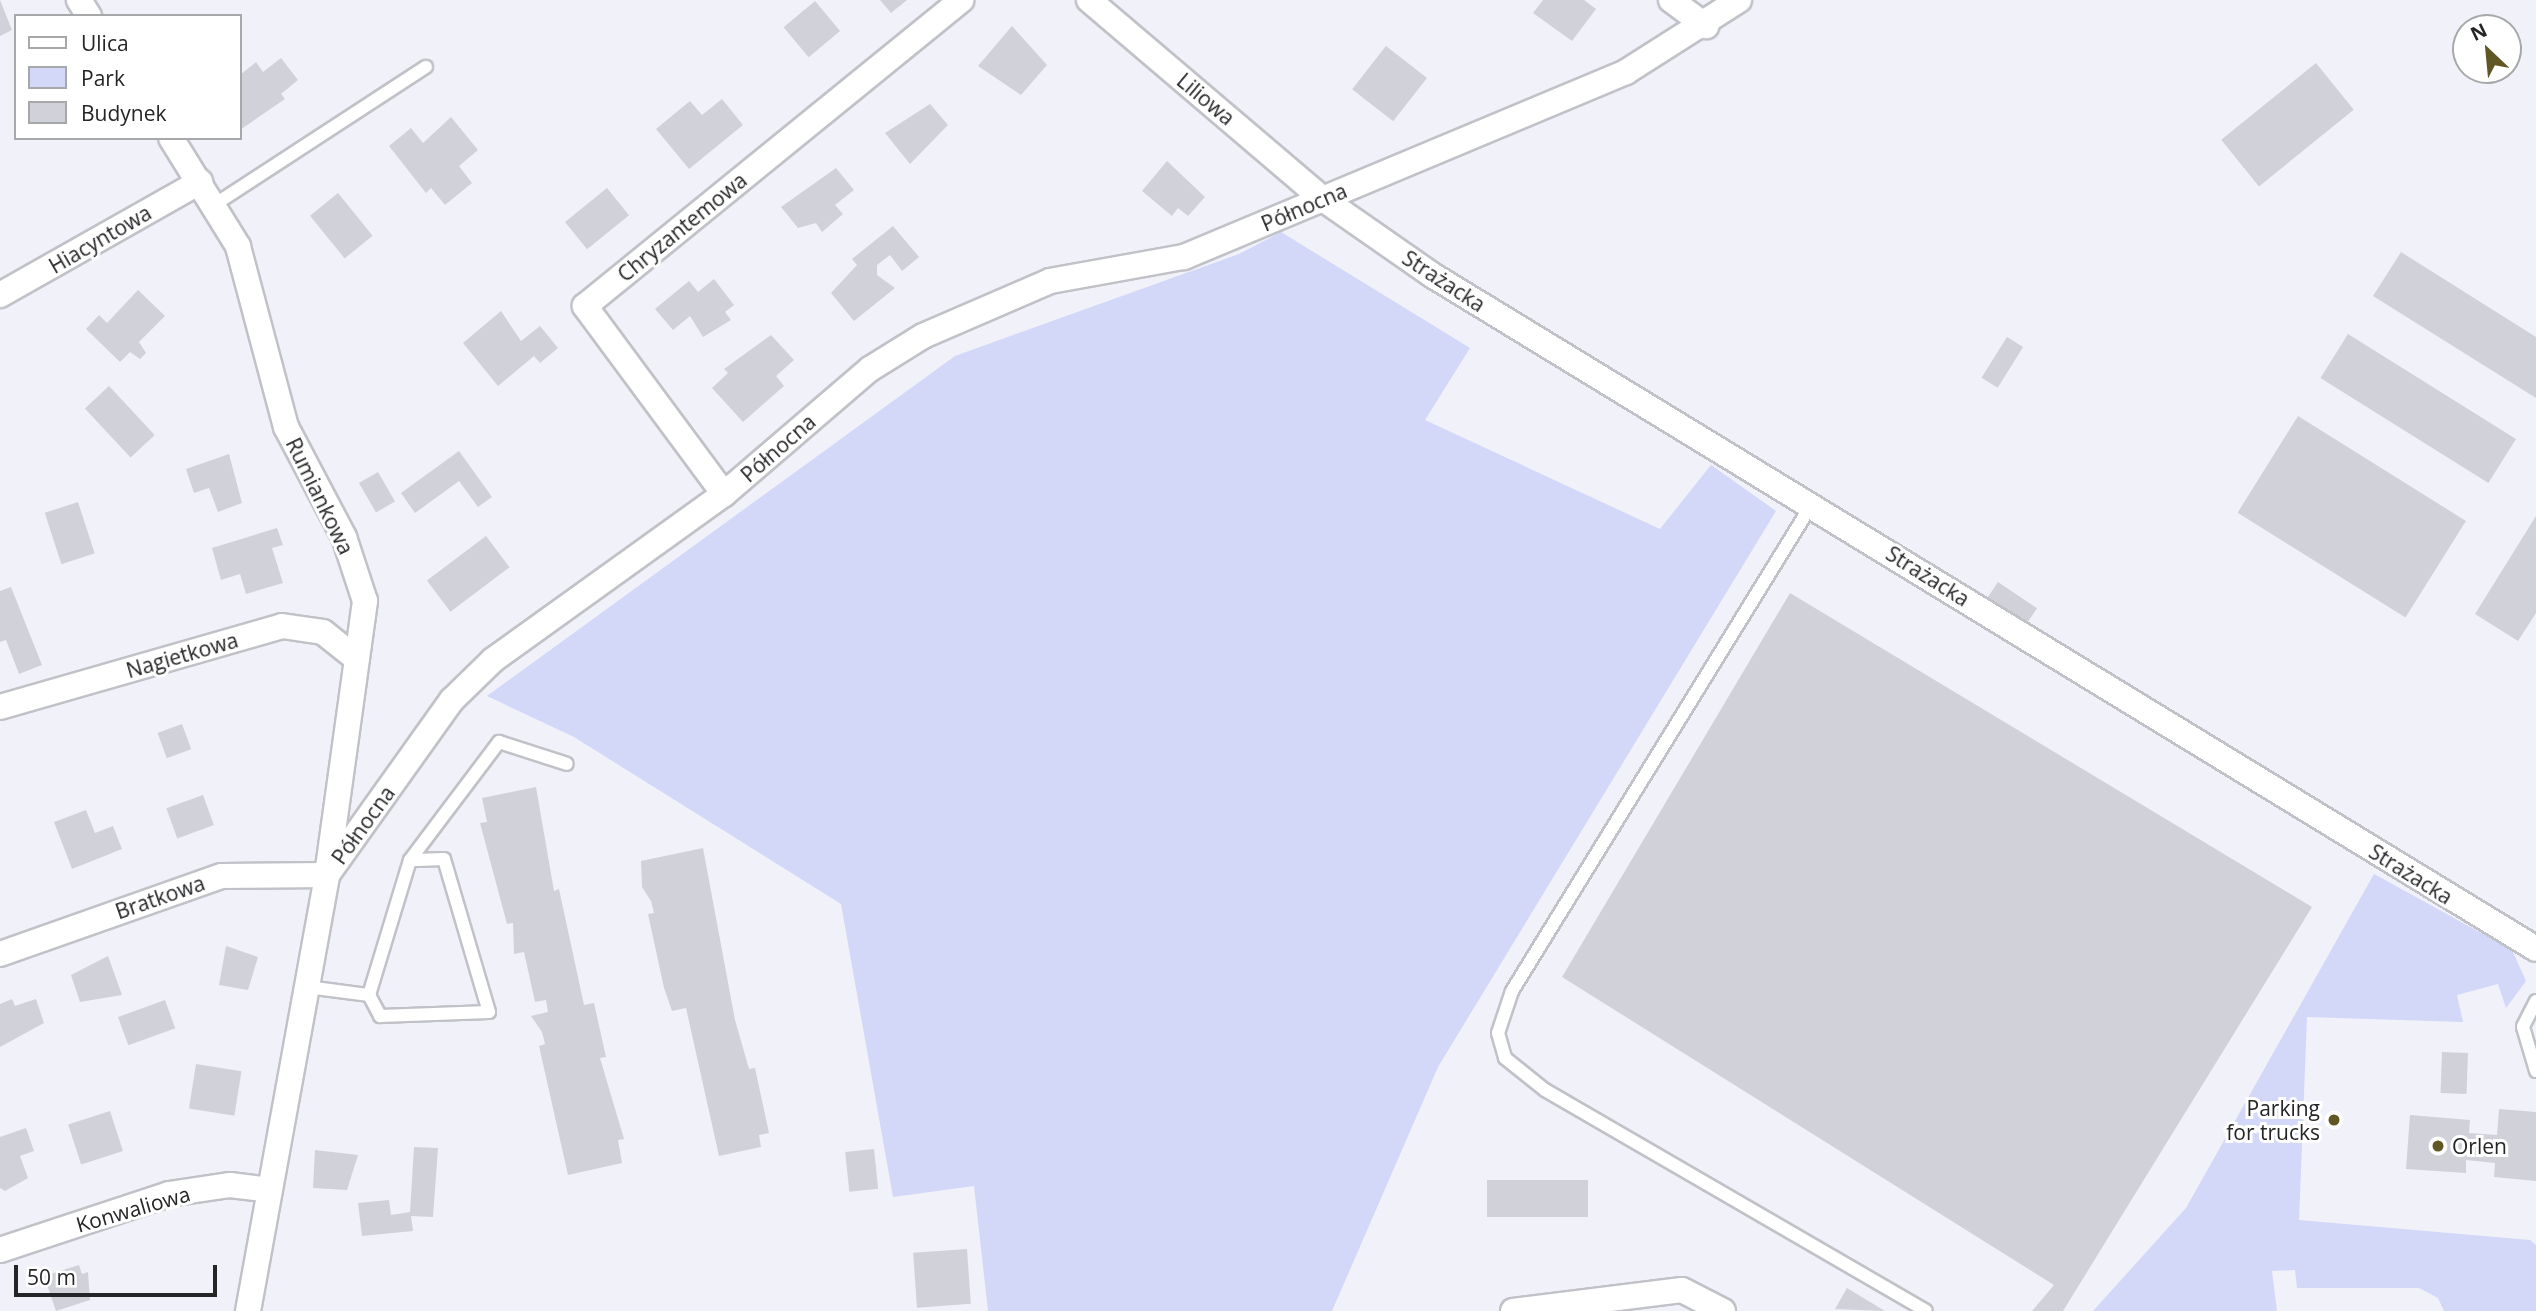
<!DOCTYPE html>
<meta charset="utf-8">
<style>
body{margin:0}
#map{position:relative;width:2536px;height:1311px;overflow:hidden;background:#f1f1f9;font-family:"Open Sans",sans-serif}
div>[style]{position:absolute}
.green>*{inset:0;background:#d3d7f8}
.building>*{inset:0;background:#d1d2d9;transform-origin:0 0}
.roads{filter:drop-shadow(2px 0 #c1c2c8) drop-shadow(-2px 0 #c1c2c8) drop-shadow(0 2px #c1c2c8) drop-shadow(0 -2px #c1c2c8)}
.service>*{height:12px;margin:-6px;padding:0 6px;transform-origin:6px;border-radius:6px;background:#fff}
.minor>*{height:24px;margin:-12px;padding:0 12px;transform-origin:12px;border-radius:12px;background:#fff}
.dots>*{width:19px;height:19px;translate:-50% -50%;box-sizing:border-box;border:4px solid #fff;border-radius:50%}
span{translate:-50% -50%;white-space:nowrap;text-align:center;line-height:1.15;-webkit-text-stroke:6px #fff;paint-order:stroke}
.street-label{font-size:21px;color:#242527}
.poi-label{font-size:21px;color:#242527}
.right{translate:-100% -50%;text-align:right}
.left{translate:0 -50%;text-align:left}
.legend{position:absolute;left:14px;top:14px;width:228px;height:126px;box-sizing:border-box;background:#fff;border:2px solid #a7a8a9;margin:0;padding:9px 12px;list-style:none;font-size:21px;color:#242527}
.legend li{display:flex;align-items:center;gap:14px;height:35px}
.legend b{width:35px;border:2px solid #a7a8a9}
.north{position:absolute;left:2452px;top:14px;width:70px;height:70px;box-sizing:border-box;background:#fff;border:2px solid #a7a8a9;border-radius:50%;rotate:334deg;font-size:19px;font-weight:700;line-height:28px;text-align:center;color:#242527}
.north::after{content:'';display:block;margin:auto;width:24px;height:32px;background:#605724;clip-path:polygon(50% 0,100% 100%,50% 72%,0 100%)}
.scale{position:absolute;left:14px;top:1265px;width:203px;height:32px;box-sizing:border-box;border:4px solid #242527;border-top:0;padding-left:9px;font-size:21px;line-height:24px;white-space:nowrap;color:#242527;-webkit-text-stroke:5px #fff;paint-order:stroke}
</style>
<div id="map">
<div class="green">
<i style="clip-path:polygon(1281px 232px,1470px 348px,1425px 420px,1660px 529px,1711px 465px,1776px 511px,1438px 1067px,1332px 1311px,988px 1311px,974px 1186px,893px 1197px,841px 904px,574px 737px,487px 696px,955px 356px,1239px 254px)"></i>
<i style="clip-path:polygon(2374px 874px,2512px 950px,2526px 981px,2506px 1008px,2498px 984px,2457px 995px,2463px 1022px,2307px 1017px,2299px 1220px,2530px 1240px,2536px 1245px,2536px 1311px,2444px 1311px,2438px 1298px,2419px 1288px,2297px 1288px,2295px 1270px,2272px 1271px,2277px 1311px,2093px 1311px,2186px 1208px)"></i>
</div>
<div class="building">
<i style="clip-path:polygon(0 0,12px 30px,0 36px)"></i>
<i style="clip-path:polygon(880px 0,907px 0,891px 13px)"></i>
<i style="clip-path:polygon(1543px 0,1584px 0,1596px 9px,1572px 41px,1533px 13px)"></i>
<i style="left:815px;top:1px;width:39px;height:41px;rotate:50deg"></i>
<i style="clip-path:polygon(1012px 26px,1047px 65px,1021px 95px,978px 66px)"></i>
<i style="left:1386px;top:46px;width:52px;height:55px;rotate:38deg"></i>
<i style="clip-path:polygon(281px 58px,298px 80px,281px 94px,285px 99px,240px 130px,240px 75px,256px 62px,263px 72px)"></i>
<i style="left:2316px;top:63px;width:60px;height:122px;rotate:51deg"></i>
<i style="clip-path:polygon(722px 99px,743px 125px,689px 169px,656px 129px,690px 101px,702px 115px)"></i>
<i style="clip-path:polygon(930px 104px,948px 125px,910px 164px,885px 133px)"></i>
<i style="clip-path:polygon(451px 117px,478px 150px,459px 166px,472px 183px,445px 205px,431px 188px,426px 193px,389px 146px,411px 128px,423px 143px)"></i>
<i style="clip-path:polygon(1167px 161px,1205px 197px,1188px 216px,1178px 208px,1172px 216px,1142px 191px)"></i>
<i style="clip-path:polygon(836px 168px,854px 190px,835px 205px,843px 214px,822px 232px,816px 223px,798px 228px,781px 207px)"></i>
<i style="left:607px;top:188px;width:35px;height:54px;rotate:51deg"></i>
<i style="left:338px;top:193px;width:55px;height:36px;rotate:51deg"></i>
<i style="clip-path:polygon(893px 226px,919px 257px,902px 271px,890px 255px,877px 265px,877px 275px,895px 288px,854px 321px,831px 293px,857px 265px,852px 259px)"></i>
<i style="clip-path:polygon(2401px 252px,2536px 337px,2536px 398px,2373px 296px)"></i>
<i style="clip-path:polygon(714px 279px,734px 305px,725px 312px,731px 320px,703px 337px,690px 316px,673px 330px,655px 309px,689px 281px,698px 292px)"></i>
<i style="clip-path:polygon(138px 290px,165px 316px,139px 342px,146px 353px,140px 359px,130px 352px,120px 362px,86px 329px,99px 315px,107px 323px)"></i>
<i style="clip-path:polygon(501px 311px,521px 341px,540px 326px,558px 348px,540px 363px,534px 356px,498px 386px,463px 343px)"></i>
<i style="left:2348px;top:334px;width:198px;height:52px;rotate:32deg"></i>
<i style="clip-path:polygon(771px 335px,794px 360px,776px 376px,784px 386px,743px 422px,712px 388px,728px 373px,724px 369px)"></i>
<i style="left:2007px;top:337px;width:19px;height:48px;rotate:32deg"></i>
<i style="left:109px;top:386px;width:67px;height:33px;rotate:47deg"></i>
<i style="left:2298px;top:416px;width:198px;height:114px;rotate:32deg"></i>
<i style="clip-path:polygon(459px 451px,492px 497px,478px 507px,459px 481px,415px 513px,401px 493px)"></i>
<i style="clip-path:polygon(229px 454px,242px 503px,218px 512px,209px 488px,194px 493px,186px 469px)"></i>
<i style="left:378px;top:472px;width:34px;height:22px;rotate:60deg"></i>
<i style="left:78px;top:502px;width:54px;height:35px;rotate:72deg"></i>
<i style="clip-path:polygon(2536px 516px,2536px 613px,2518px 641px,2475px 614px)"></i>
<i style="clip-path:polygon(277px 528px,283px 545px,272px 548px,283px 583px,246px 594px,240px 574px,221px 580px,212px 548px)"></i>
<i style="left:486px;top:536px;width:39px;height:74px;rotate:53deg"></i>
<i style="left:1998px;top:582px;width:47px;height:18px;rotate:34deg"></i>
<i style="clip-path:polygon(11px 587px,42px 665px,19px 674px,6px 640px,0 642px,0 591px)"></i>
<i style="clip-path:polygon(1790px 593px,2312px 907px,2063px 1311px,2032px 1311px,2054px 1285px,1562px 977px)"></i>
<i style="left:182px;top:724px;width:27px;height:26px;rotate:70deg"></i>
<i style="clip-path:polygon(536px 787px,554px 891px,559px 889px,584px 1005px,594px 1003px,606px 1057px,600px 1058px,624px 1139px,618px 1140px,622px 1163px,568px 1175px,539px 1046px,545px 1044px,542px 1032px,531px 1016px,548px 1012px,546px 1000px,535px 1002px,524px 952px,514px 954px,513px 923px,507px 924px,480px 823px,487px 822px,482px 798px)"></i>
<i style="left:203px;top:795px;width:32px;height:39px;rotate:70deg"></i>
<i style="clip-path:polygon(86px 810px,95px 833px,113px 826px,122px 849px,72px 869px,54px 822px)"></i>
<i style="clip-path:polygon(703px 848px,735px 1020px,749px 1069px,755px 1068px,769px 1133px,759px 1135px,761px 1147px,719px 1156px,686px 1008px,672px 1011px,664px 988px,648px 914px,654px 913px,651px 901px,642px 887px,641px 861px)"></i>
<i style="clip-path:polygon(226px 946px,258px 957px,248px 990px,219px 985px)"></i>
<i style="clip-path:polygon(108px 956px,122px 995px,80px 1002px,71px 975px)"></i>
<i style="clip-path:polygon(12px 999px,15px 1006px,36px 999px,44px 1023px,0 1047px,0 1004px)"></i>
<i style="left:165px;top:1000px;width:30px;height:50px;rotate:70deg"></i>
<i style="left:2442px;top:1052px;width:26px;height:41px;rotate:2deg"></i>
<i style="left:196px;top:1064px;width:46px;height:45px;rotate:9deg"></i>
<i style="clip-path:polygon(2499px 1109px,2536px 1112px,2536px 1181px,2494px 1177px,2495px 1163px,2466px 1160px,2466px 1173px,2406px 1169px,2410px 1115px,2470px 1120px,2469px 1133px,2497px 1135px)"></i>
<i style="left:110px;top:1111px;width:42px;height:44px;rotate:72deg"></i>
<i style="clip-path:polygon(26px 1128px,34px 1151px,20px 1156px,28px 1178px,5px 1191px,0 1188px,0 1137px)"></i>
<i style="clip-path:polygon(414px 1147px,438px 1148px,433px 1217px,411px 1216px,413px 1231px,362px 1236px,358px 1203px,389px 1200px,391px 1215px,410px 1212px)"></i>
<i style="left:874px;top:1149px;width:40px;height:29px;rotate:84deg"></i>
<i style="clip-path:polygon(315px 1150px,358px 1155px,347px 1190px,313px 1188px)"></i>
<i style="left:1487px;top:1180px;width:101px;height:37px"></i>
<i style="left:967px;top:1249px;width:55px;height:54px;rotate:86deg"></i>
<i style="clip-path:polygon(79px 1265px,82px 1274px,88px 1272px,90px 1300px,56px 1311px,44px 1276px)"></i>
<i style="clip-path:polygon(1847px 1288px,1885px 1311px,1835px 1309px)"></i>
</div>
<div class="roads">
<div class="service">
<i style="left:214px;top:205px;width:253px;rotate:-33.1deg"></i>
<i style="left:1812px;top:504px;width:572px;rotate:121.63deg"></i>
<i style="left:1512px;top:991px;width:44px;rotate:108.4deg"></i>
<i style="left:1498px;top:1033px;width:26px;rotate:74deg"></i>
<i style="left:1505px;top:1058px;width:51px;rotate:38.7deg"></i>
<i style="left:1545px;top:1090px;width:440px;rotate:30.1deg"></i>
<i style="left:307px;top:987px;width:63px;rotate:7.4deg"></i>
<i style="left:369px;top:995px;width:141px;rotate:-73.1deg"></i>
<i style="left:410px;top:860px;width:148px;rotate:-53deg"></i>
<i style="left:499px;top:742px;width:71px;rotate:17.9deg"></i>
<i style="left:369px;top:995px;width:24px;rotate:62deg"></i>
<i style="left:380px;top:1016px;width:109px;rotate:-2.1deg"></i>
<i style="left:489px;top:1012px;width:159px;rotate:-106.4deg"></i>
<i style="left:444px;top:859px;width:34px;rotate:178deg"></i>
<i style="left:2536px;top:1001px;width:29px;rotate:117deg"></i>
<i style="left:2523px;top:1027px;width:46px;rotate:73.5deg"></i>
</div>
<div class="minor">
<i style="left:79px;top:0;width:19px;rotate:58deg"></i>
<i style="left:1089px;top:0;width:307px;rotate:40.4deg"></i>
<i style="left:1323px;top:199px;width:133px;rotate:34.9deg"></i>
<i style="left:1432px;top:275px;width:1293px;rotate:31.4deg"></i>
<i style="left:1671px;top:0;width:44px;rotate:36.6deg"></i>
<i style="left:0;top:295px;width:230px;rotate:-29.5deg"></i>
<i style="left:724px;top:494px;width:234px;rotate:-126.5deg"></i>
<i style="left:585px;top:306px;width:485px;rotate:-39.1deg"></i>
<i style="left:0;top:707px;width:293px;rotate:-16deg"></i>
<i style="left:282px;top:626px;width:41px;rotate:8.3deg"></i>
<i style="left:323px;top:632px;width:43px;rotate:38.5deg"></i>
<i style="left:0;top:954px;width:235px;rotate:-19.4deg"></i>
<i style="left:222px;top:876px;width:105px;rotate:-0.5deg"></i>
<i style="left:327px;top:875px;width:277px;rotate:-82.1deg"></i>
<i style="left:365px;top:601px;width:67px;rotate:-108.2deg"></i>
<i style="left:344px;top:537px;width:124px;rotate:-117.8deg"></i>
<i style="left:286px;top:427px;width:187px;rotate:-104.9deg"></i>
<i style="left:238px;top:246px;width:127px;rotate:-121.8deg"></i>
<i style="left:0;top:1250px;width:178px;rotate:-18.3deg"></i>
<i style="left:169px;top:1194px;width:62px;rotate:-8.4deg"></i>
<i style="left:230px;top:1185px;width:40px;rotate:7.1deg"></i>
<i style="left:248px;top:1311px;width:443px;rotate:-79.7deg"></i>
<i style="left:327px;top:875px;width:215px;rotate:-54.5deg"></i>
<i style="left:452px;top:700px;width:57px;rotate:-44.3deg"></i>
<i style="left:493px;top:660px;width:284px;rotate:-35.7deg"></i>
<i style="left:724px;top:494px;width:192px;rotate:-40.6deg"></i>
<i style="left:870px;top:369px;width:62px;rotate:-31.9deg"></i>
<i style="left:923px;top:336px;width:138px;rotate:-23.4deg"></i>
<i style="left:1050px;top:281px;width:136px;rotate:-10.2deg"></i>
<i style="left:1184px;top:257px;width:479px;rotate:-22.7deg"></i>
<i style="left:1626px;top:72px;width:134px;rotate:-32.5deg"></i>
<i style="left:1513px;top:1311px;width:170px;rotate:-7.1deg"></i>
<i style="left:1682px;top:1290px;width:46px;rotate:27.1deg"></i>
</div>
</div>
<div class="dots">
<i style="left:2334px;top:1120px;background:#605724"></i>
<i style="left:2438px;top:1146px;background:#605724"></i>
</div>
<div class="street-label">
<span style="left:1206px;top:99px;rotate:40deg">Liliowa</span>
<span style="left:1304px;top:207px;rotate:-23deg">Północna</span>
<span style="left:682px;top:227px;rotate:-39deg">Chryzantemowa</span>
<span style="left:100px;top:239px;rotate:-30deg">Hiacyntowa</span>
<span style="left:1444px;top:281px;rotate:33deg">Strażacka</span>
<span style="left:778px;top:448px;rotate:-41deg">Północna</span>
<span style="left:320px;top:496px;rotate:64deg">Rumiankowa</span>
<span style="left:1928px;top:576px;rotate:32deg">Strażacka</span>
<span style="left:182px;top:655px;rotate:-16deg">Nagietkowa</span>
<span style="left:363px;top:825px;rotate:-54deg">Północna</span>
<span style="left:2411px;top:874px;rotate:32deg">Strażacka</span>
<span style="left:160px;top:897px;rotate:-19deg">Bratkowa</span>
<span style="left:133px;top:1209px;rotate:-16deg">Konwaliowa</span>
</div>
<div class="poi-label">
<span class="right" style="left:2320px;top:1120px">Parking<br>for trucks</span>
<span class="left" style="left:2452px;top:1146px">Orlen</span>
</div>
<ul class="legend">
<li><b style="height:9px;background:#fff"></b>Ulica</li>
<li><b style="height:19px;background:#d3d7f8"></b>Park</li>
<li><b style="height:19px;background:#d1d2d9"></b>Budynek</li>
</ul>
<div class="north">N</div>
<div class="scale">50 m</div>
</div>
